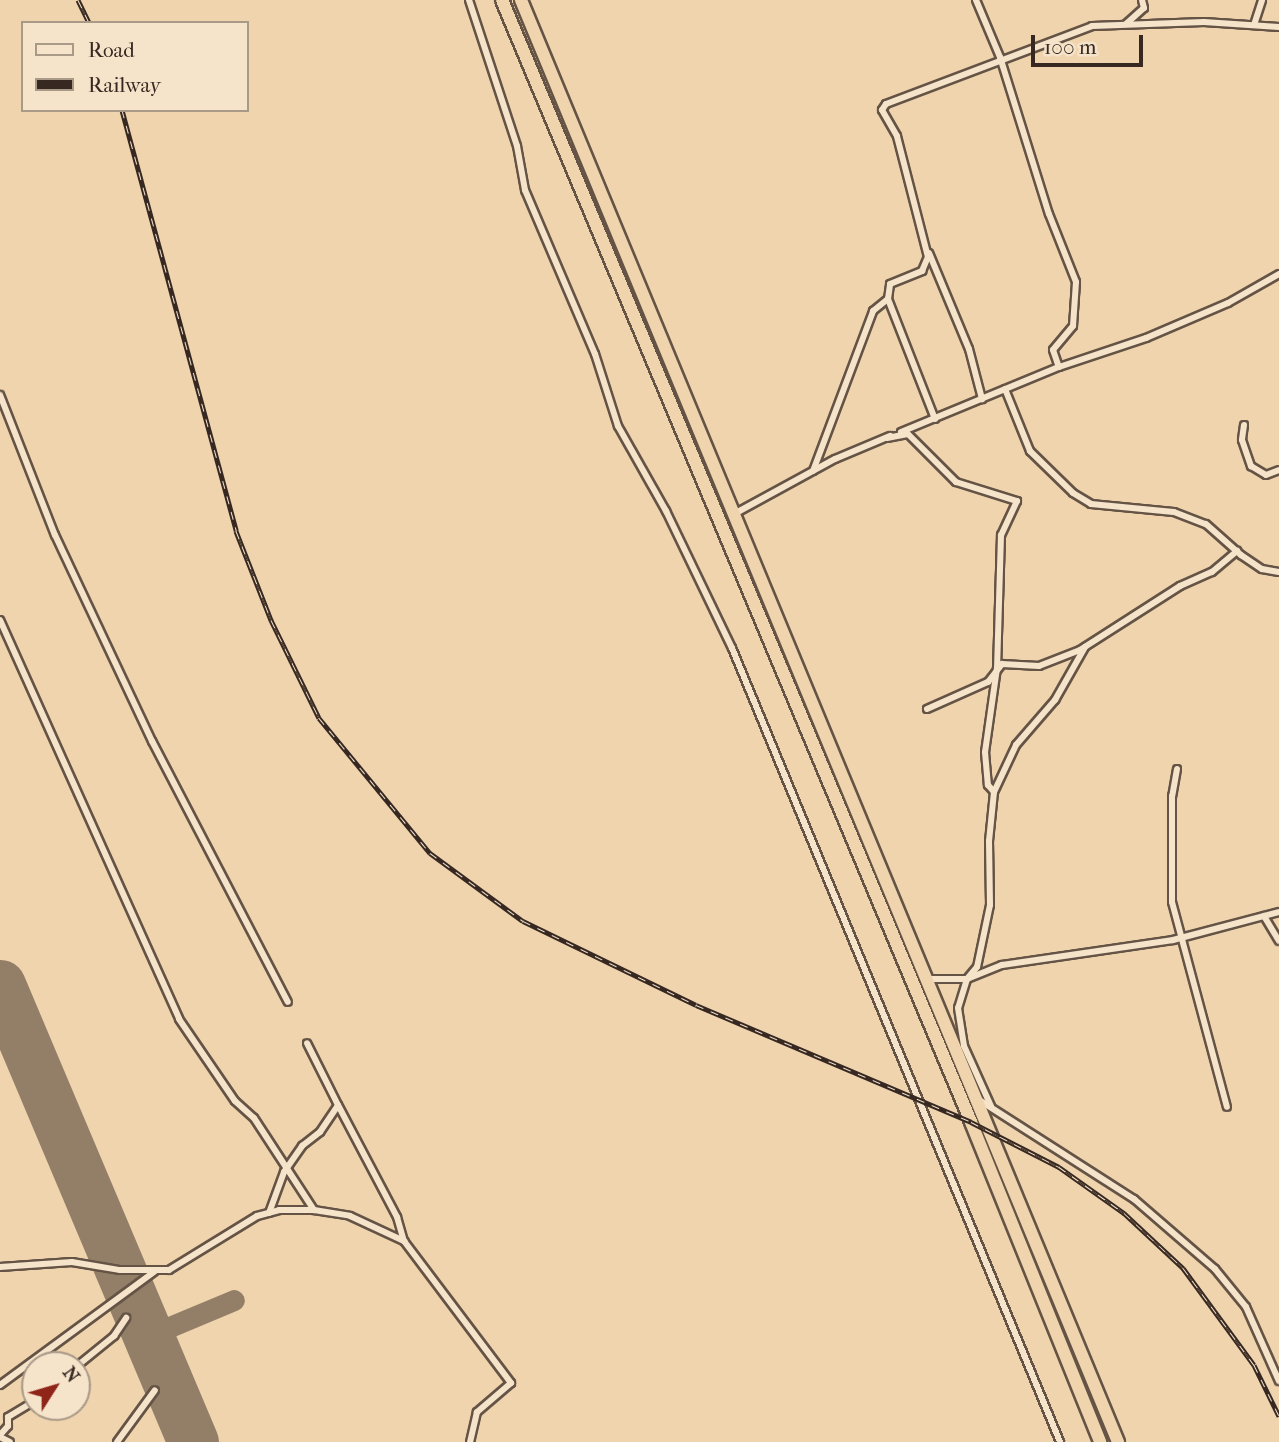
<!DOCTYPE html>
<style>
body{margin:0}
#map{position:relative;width:1279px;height:1442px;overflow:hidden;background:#efd4ae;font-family:"IM FELL French Canon",serif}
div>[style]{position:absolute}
.taxiway>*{height:21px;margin:-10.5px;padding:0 10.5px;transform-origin:10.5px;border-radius:10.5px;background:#937e68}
.runway>*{height:51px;margin:-25.5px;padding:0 25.5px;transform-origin:25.5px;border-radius:25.5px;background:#937e68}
.roads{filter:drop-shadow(2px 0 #655445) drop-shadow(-2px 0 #655445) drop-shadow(0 2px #655445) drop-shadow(0 -2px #655445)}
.street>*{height:6px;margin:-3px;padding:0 3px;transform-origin:3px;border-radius:3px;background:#f5e3ca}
.highway>*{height:12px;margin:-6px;padding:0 6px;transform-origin:6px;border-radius:6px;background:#efd4ae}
.rail>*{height:5px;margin-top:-2.5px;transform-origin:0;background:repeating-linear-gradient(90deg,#f5e3ca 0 8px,#372922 0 16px);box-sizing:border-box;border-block:2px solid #372922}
span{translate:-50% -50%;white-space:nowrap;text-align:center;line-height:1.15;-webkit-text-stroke:7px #f5e3ca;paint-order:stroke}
.legend{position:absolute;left:21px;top:21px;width:228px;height:91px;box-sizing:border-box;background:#f5e3ca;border:2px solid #a99987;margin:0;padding:9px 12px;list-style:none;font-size:21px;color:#372922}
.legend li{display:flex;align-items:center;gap:14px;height:35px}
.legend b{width:35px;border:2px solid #a99987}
.north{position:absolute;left:21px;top:1351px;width:70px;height:70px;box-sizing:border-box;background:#f5e3ca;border:2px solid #a99987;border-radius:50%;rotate:53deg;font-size:19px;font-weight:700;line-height:28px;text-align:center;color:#372922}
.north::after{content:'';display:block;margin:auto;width:24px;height:32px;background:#8f2418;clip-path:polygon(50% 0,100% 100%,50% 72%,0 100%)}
.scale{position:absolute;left:1031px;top:35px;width:112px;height:32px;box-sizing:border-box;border:4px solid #372922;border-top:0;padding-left:9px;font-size:21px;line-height:24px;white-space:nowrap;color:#372922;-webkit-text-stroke:5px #f5e3ca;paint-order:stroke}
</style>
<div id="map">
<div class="taxiway">
<i style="left:148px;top:1336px;width:93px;rotate:-22.7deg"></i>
</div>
<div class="runway">
<i style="left:0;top:985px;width:496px;rotate:67.1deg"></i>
</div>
<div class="roads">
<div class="street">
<i style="left:469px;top:0;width:154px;rotate:71.8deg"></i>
<i style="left:517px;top:146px;width:45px;rotate:79.7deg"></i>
<i style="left:525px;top:190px;width:178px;rotate:66.9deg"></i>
<i style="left:595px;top:354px;width:76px;rotate:72.3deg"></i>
<i style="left:618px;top:426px;width:98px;rotate:60.5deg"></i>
<i style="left:666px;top:511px;width:152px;rotate:64.3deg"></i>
<i style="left:732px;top:648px;width:859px;rotate:67.55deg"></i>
<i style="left:976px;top:0;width:62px;rotate:67.2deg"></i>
<i style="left:1000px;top:57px;width:164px;rotate:72.7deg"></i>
<i style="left:1049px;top:214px;width:73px;rotate:68.3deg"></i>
<i style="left:1076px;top:282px;width:44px;rotate:93.9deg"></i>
<i style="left:1073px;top:326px;width:31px;rotate:130deg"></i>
<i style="left:1053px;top:350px;width:18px;rotate:71deg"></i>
<i style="left:1126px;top:24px;width:24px;rotate:-42deg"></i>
<i style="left:1144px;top:8px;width:8px;rotate:-104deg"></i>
<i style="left:1254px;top:25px;width:26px;rotate:-72deg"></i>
<i style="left:929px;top:253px;width:104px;rotate:67.4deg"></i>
<i style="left:969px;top:349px;width:52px;rotate:75.4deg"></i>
<i style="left:1005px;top:389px;width:67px;rotate:68deg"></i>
<i style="left:1030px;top:451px;width:60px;rotate:44.3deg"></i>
<i style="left:1073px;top:493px;width:21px;rotate:31deg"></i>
<i style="left:1091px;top:504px;width:83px;rotate:5.5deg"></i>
<i style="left:1174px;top:512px;width:34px;rotate:21deg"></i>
<i style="left:1206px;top:524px;width:47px;rotate:41.5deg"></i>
<i style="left:1241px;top:555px;width:25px;rotate:34deg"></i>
<i style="left:1262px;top:569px;width:17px;rotate:10deg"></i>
<i style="left:0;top:395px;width:150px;rotate:68.6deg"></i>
<i style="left:55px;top:535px;width:228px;rotate:64.8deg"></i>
<i style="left:152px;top:741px;width:294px;rotate:62.5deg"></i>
<i style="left:935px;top:419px;width:129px;rotate:-111.4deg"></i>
<i style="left:888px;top:299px;width:15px;rotate:-82deg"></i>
<i style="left:890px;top:284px;width:35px;rotate:-22deg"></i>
<i style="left:922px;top:271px;width:15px;rotate:-67deg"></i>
<i style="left:928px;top:257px;width:125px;rotate:-104.4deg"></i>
<i style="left:897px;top:136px;width:30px;rotate:-120deg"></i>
<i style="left:882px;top:110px;width:7px;rotate:-56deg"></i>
<i style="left:886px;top:104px;width:220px;rotate:-20.7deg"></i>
<i style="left:1092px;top:26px;width:112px;rotate:-2deg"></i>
<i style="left:1204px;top:22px;width:75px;rotate:3.8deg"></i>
<i style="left:1244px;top:425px;width:15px;rotate:98deg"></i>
<i style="left:1242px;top:440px;width:28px;rotate:71deg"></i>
<i style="left:1251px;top:466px;width:17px;rotate:31deg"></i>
<i style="left:1266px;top:475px;width:14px;rotate:-21deg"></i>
<i style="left:901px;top:432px;width:171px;rotate:-22.4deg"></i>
<i style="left:1059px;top:367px;width:92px;rotate:-18.4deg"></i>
<i style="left:1146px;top:338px;width:89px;rotate:-23.1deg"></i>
<i style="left:1228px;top:303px;width:59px;rotate:-29.6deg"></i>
<i style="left:887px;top:438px;width:21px;rotate:-11deg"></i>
<i style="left:908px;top:434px;width:68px;rotate:45deg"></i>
<i style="left:956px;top:482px;width:64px;rotate:17.3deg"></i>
<i style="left:1017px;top:501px;width:38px;rotate:115deg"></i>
<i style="left:1001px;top:535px;width:133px;rotate:91.7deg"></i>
<i style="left:997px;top:668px;width:85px;rotate:98.1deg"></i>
<i style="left:985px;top:752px;width:33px;rotate:85deg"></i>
<i style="left:988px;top:785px;width:9px;rotate:49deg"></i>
<i style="left:994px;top:792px;width:49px;rotate:95.8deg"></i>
<i style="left:989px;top:841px;width:64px;rotate:89.1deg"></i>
<i style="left:990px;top:905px;width:63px;rotate:101.8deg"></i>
<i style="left:977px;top:967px;width:16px;rotate:130deg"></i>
<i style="left:967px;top:979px;width:30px;rotate:107deg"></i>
<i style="left:958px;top:1008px;width:38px;rotate:81deg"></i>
<i style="left:964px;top:1046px;width:66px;rotate:65.8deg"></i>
<i style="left:813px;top:471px;width:171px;rotate:-69.4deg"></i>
<i style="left:873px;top:311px;width:19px;rotate:-39deg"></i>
<i style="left:734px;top:514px;width:115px;rotate:-28.6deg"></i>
<i style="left:835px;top:459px;width:60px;rotate:-22.7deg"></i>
<i style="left:0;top:620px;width:437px;rotate:65.8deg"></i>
<i style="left:179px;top:1019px;width:99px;rotate:55.7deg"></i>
<i style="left:235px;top:1101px;width:25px;rotate:42deg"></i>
<i style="left:254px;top:1118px;width:110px;rotate:56.9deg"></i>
<i style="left:927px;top:709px;width:67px;rotate:-23.9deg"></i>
<i style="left:988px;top:682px;width:23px;rotate:-52deg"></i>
<i style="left:1002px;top:664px;width:37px;rotate:3deg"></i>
<i style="left:1039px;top:666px;width:44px;rotate:-21.3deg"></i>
<i style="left:1080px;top:650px;width:119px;rotate:-32.6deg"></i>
<i style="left:1180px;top:586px;width:35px;rotate:-24deg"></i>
<i style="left:1212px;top:572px;width:33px;rotate:-40deg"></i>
<i style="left:1177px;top:769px;width:27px;rotate:100deg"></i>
<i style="left:1172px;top:796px;width:106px;rotate:90deg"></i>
<i style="left:1172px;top:902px;width:212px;rotate:75deg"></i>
<i style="left:994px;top:792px;width:52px;rotate:-64.9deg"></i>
<i style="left:1016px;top:745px;width:60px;rotate:-49.1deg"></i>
<i style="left:1055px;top:700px;width:61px;rotate:-60.5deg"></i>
<i style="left:1264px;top:916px;width:29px;rotate:59deg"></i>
<i style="left:927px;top:979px;width:40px"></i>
<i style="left:967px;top:979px;width:38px;rotate:-22deg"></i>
<i style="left:1002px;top:965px;width:173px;rotate:-8.3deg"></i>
<i style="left:1173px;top:940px;width:110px;rotate:-14.8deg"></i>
<i style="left:976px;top:1098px;width:188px;rotate:32.6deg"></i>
<i style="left:1134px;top:1199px;width:107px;rotate:40.8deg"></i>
<i style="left:1215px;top:1269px;width:49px;rotate:50.8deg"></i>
<i style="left:1246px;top:1307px;width:81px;rotate:66deg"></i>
<i style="left:338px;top:1105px;width:127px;rotate:62.2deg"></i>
<i style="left:397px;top:1217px;width:25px;rotate:74deg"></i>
<i style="left:269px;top:1213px;width:44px;rotate:-69.9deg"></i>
<i style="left:284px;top:1172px;width:32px;rotate:-55deg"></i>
<i style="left:302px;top:1146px;width:23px;rotate:-38deg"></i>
<i style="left:320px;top:1132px;width:32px;rotate:-56deg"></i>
<i style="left:338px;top:1105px;width:69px;rotate:-116.6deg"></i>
<i style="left:0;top:1267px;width:72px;rotate:-4deg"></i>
<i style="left:72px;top:1262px;width:49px;rotate:9.5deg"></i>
<i style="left:120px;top:1270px;width:49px"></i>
<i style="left:169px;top:1270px;width:103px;rotate:-31.5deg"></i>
<i style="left:257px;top:1216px;width:23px;rotate:-15deg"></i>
<i style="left:279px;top:1210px;width:35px"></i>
<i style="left:314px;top:1210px;width:36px;rotate:9deg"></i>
<i style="left:350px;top:1216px;width:60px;rotate:24.8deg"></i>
<i style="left:404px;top:1241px;width:178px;rotate:53deg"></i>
<i style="left:511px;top:1383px;width:45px;rotate:139.5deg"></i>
<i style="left:477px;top:1412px;width:31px;rotate:103deg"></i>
<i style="left:77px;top:1366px;width:48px;rotate:-39deg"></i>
<i style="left:114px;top:1336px;width:22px;rotate:-56deg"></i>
<i style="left:0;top:1385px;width:192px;rotate:-36.3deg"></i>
<i style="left:0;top:1435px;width:12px;rotate:-48deg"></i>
<i style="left:8px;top:1426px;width:9px;rotate:-90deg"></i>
<i style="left:8px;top:1417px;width:31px;rotate:-31deg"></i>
<i style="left:0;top:1437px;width:11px;rotate:27deg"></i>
<i style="left:117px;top:1442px;width:64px;rotate:-53.8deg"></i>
</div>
<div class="highway">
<i style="left:502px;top:0;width:1216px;rotate:67.31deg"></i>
<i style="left:971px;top:1122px;width:345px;rotate:68deg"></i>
<i style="left:521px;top:0;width:1561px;rotate:67.51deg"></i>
</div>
</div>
<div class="rail">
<i style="left:78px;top:0;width:25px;rotate:64deg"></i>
<i style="left:122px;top:110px;width:436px;rotate:74.8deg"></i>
<i style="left:236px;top:531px;width:96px;rotate:68.5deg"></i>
<i style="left:271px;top:620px;width:109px;rotate:63.9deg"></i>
<i style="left:319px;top:718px;width:175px;rotate:50.6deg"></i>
<i style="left:430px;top:853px;width:115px;rotate:36.2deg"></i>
<i style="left:523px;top:921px;width:192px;rotate:25.9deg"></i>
<i style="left:696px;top:1005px;width:299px;rotate:23deg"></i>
<i style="left:971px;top:1122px;width:99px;rotate:27.1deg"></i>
<i style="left:1059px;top:1167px;width:80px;rotate:35.3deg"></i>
<i style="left:1124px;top:1213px;width:81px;rotate:43deg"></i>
<i style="left:1183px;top:1268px;width:120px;rotate:53.8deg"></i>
<i style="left:1254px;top:1365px;width:57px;rotate:63.9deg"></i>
</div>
<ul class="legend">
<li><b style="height:9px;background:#f5e3ca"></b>Road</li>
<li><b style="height:9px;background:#372922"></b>Railway</li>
</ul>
<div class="north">N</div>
<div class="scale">100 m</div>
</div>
